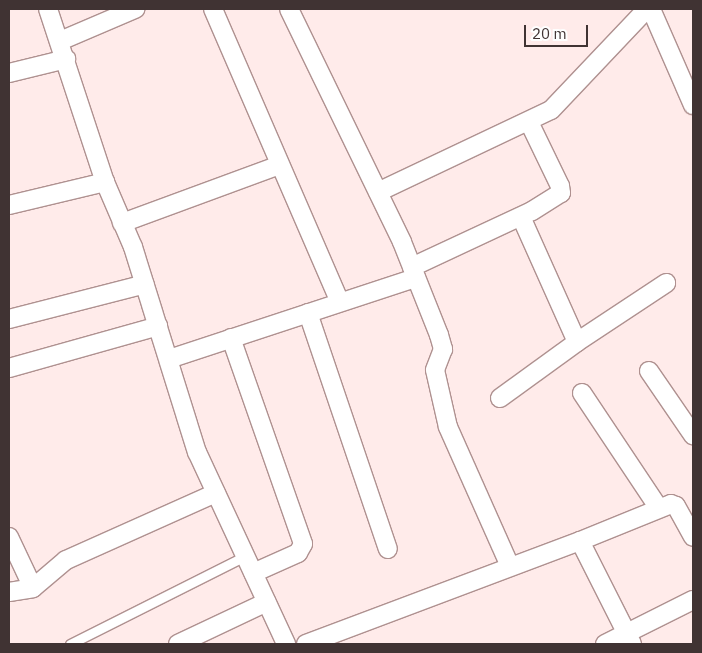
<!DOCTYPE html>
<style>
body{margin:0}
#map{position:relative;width:702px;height:653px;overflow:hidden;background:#ffebea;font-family:"IBM Plex Sans",sans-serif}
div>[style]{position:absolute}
.roads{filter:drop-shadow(1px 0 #af9190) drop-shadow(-1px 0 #af9190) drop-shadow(0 1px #af9190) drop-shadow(0 -1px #af9190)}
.service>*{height:9px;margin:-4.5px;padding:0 4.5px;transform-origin:4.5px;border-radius:4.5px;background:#fff}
.minor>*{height:18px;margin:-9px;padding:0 9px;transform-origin:9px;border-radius:9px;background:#fff}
span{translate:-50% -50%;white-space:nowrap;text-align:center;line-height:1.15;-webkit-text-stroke:4px #fefefe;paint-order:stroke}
.frame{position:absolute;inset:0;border:10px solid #403333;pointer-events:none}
.scale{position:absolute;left:524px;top:25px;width:64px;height:22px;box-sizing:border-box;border:2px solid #403333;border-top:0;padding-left:6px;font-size:15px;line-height:18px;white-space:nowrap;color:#403333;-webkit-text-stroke:4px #fefefe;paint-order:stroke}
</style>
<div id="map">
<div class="roads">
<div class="service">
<i style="left:70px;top:644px;width:196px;rotate:-26.7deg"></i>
</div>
<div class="minor">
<i style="left:48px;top:9px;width:182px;rotate:71.8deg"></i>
<i style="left:105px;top:182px;width:71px;rotate:66.7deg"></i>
<i style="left:133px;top:247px;width:215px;rotate:72.7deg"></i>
<i style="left:197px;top:452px;width:212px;rotate:65.1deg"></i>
<i style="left:213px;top:9px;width:319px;rotate:66.6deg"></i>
<i style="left:289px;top:9px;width:259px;rotate:64.1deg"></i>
<i style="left:402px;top:242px;width:100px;rotate:68.3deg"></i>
<i style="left:439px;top:335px;width:15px;rotate:74deg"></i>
<i style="left:443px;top:349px;width:22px;rotate:111deg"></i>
<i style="left:435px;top:370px;width:58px;rotate:77.2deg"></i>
<i style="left:448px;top:427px;width:152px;rotate:66deg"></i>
<i style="left:651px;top:9px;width:105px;rotate:66.4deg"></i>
<i style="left:60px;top:41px;width:82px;rotate:-23.1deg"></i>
<i style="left:9px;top:73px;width:59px;rotate:-13.8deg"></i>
<i style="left:378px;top:192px;width:191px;rotate:-25.4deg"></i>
<i style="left:551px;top:110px;width:139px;rotate:-46.5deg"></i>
<i style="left:9px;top:205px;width:99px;rotate:-13.5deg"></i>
<i style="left:122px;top:223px;width:168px;rotate:-20.2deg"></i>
<i style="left:412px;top:267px;width:132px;rotate:-25deg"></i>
<i style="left:532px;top:211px;width:34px;rotate:-32deg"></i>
<i style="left:561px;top:193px;width:7px;rotate:-98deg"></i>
<i style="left:560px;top:186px;width:71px;rotate:-115.8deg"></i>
<i style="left:308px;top:313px;width:249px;rotate:71.3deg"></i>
<i style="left:9px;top:319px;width:140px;rotate:-14.4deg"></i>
<i style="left:231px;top:338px;width:218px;rotate:70.7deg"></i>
<i style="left:303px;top:544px;width:10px;rotate:119deg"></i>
<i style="left:298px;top:553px;width:49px;rotate:156deg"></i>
<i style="left:577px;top:342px;width:107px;rotate:-33.5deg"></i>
<i style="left:169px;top:359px;width:260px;rotate:-18.2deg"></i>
<i style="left:9px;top:368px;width:155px;rotate:-15.7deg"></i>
<i style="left:649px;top:371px;width:78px;rotate:55.5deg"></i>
<i style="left:582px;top:393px;width:137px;rotate:56.3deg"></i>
<i style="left:500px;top:398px;width:95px;rotate:-36deg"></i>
<i style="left:577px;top:342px;width:137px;rotate:-114.1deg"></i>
<i style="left:9px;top:537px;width:56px;rotate:64.8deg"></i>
<i style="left:580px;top:541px;width:98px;rotate:-22.1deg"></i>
<i style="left:671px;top:504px;width:5px;rotate:22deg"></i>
<i style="left:676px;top:506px;width:35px;rotate:61deg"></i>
<i style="left:9px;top:592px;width:24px;rotate:-9deg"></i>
<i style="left:33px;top:588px;width:43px;rotate:-40.3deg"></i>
<i style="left:66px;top:560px;width:164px;rotate:-24.1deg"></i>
<i style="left:178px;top:644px;width:98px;rotate:-25.3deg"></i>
<i style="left:306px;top:644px;width:293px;rotate:-20.6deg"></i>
<i style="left:580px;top:541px;width:115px;rotate:63.2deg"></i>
<i style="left:605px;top:644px;width:98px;rotate:-26.6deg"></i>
</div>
</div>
<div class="frame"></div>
<div class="scale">20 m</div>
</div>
